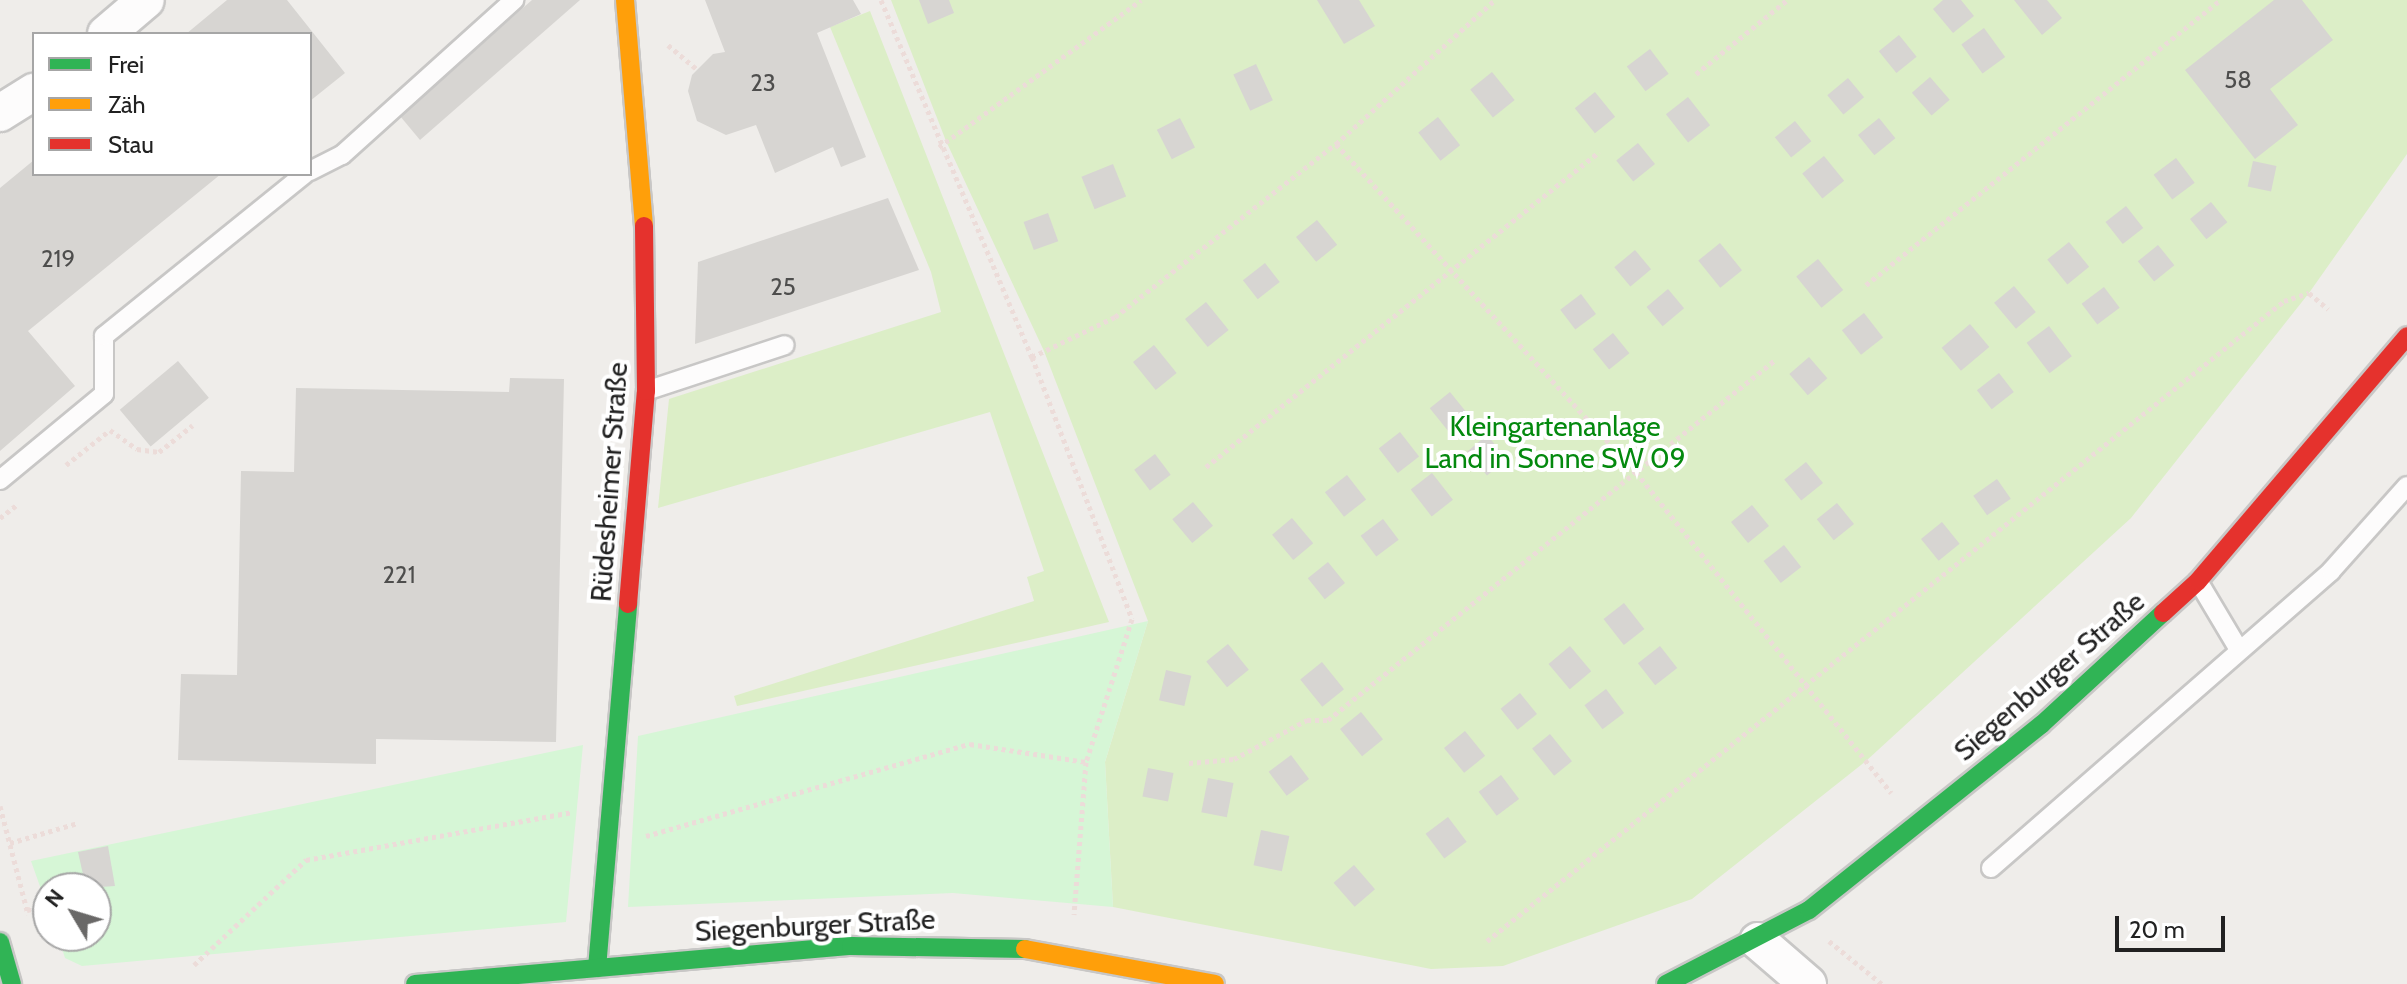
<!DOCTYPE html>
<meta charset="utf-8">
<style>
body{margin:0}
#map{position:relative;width:2407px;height:984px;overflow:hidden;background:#efedea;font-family:Cabin,sans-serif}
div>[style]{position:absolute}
.grass>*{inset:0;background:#dceec7}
.park>*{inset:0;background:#d6f6d6}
.building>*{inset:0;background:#d7d5d2;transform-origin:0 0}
.path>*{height:5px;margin-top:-2.5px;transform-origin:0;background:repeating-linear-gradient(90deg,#ecdcd9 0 4px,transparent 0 8px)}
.roads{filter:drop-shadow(2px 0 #c8c7c6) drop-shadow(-2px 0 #c8c7c6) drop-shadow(0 2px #c8c7c6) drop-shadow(0 -2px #c8c7c6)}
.lane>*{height:18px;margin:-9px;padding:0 9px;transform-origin:9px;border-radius:9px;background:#fdfcfc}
.street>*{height:36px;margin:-18px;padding:0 18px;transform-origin:18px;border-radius:18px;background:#fdfcfc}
.fast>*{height:18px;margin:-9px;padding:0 9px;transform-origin:9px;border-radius:9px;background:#30b455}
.slow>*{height:18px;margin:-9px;padding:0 9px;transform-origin:9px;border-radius:9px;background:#ff9f0a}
.jam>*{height:18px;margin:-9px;padding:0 9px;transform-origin:9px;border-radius:9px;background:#e5322d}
span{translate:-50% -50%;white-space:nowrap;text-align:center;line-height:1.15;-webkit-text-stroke:8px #fff;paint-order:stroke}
.number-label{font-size:24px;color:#4e4e4d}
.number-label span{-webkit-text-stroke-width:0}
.park-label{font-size:28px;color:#04890e}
.street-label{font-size:28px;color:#212121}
.legend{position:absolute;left:32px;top:32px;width:280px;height:144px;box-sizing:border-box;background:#fff;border:2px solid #a6a6a6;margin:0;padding:10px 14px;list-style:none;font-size:24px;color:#212121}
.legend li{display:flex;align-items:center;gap:16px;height:40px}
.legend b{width:40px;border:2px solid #a6a6a6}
.north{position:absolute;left:32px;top:872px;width:80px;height:80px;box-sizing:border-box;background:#fff;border:2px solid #a6a6a6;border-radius:50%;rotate:308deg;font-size:22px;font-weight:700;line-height:32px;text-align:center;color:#212121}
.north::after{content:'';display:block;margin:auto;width:28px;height:36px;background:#696867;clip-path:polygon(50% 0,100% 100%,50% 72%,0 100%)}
.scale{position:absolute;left:2115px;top:916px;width:110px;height:36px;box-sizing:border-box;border:4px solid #212121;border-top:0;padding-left:10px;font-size:24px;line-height:28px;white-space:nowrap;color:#212121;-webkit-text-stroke:6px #fff;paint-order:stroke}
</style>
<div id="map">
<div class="grass">
<i style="clip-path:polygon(891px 0,2407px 0,2407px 154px,2309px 293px,2131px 518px,1866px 761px,1692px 899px,1503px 966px,1431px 969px,1113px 907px,1105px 762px,1148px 621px,1044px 351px,946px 141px)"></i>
<i style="clip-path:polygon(870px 11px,1109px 622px,737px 706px,734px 696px,1034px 601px,1027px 577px,1044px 571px,990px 412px,658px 508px,669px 399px,941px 312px,931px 272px,830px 27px)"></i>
</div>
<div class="park">
<i style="clip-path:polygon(1148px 621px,1105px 762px,1113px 907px,953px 893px,628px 907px,638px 736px)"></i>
<i style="clip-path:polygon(583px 745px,566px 922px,82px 966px,65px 958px,58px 936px,96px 936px,96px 888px,48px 888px,48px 909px,31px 861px)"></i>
</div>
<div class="building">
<i style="clip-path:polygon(227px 0,287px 0,345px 73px,310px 101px,310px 34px,186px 34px)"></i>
<i style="clip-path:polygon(532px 0,580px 0,420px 140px,400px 116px)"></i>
<i style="clip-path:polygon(705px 0,853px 0,861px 14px,817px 33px,866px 157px,841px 167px,833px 147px,775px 173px,756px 125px,726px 135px,697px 121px,688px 91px,692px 75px,713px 54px,725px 52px)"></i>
<i style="clip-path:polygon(919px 0,949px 0,954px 13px,928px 24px)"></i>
<i style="clip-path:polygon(1317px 0,1359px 0,1375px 26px,1344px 44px)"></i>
<i style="clip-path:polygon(1943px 0,1961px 0,1974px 16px,1953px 33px,1933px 9px)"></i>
<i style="clip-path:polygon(2014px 0,2047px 0,2062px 18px,2042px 35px)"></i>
<i style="clip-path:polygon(2274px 0,2302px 0,2333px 40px,2270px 89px,2298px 125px,2255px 159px,2185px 70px)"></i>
<i style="left:1984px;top:28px;width:36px;height:28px;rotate:54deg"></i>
<i style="left:1899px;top:35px;width:28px;height:26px;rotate:51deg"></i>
<i style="left:1650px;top:49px;width:31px;height:29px;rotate:53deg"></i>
<i style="left:1256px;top:64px;width:40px;height:25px;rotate:65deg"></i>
<i style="left:1492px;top:72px;width:36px;height:28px;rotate:51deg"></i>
<i style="left:1930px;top:77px;width:30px;height:24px;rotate:49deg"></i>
<i style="left:1848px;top:78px;width:25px;height:27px;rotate:50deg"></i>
<i style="left:1595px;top:92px;width:32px;height:26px;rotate:51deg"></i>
<i style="left:1688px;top:97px;width:36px;height:28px;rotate:52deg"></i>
<i style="left:1438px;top:117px;width:36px;height:25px;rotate:52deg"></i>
<i style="left:1180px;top:118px;width:33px;height:26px;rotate:63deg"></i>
<i style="left:1879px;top:118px;width:26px;height:27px;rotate:51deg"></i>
<i style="left:1795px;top:121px;width:26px;height:26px;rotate:51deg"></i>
<i style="left:1638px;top:143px;width:27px;height:28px;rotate:51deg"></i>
<i style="left:1824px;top:156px;width:32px;height:28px;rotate:51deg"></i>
<i style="left:2176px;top:158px;width:31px;height:28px;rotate:53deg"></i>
<i style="clip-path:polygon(34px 160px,34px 174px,221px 174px,28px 331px,75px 386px,0 451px,0 188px)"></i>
<i style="left:2253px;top:161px;width:24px;height:26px;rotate:12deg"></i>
<i style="left:1113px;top:164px;width:35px;height:34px;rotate:68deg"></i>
<i style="clip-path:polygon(888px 198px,919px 270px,695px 344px,698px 262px)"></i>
<i style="left:2211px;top:202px;width:26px;height:27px;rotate:51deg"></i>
<i style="left:2126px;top:206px;width:28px;height:26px;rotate:52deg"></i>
<i style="left:1048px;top:213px;width:30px;height:26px;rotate:70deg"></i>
<i style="left:1317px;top:220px;width:32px;height:27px;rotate:51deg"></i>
<i style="left:2069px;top:242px;width:32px;height:28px;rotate:51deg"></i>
<i style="left:1720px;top:243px;width:35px;height:28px;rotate:51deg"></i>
<i style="left:2158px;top:245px;width:26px;height:26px;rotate:51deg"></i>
<i style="left:1635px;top:250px;width:25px;height:27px;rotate:50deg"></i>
<i style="left:1818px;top:259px;width:40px;height:28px;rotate:51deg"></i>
<i style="left:1265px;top:263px;width:24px;height:28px;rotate:52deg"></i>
<i style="left:2014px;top:286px;width:34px;height:26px;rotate:50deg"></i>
<i style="left:2104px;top:287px;width:26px;height:28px;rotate:53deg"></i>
<i style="left:1668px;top:289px;width:25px;height:28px;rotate:50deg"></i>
<i style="left:1581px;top:294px;width:25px;height:26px;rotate:53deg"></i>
<i style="left:1206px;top:302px;width:36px;height:27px;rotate:51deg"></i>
<i style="left:1864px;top:313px;width:31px;height:28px;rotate:52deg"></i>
<i style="left:1970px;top:324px;width:30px;height:37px;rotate:50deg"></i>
<i style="left:2049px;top:326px;width:38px;height:28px;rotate:53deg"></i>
<i style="left:1613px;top:333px;width:26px;height:26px;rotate:51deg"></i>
<i style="left:1154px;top:345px;width:36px;height:27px;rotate:51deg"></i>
<i style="left:1809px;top:357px;width:28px;height:26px;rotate:49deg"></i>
<i style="left:178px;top:361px;width:48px;height:76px;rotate:50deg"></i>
<i style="left:1999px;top:373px;width:24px;height:28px;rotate:52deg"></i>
<i style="clip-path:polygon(510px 378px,564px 379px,556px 742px,376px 739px,376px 764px,178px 760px,181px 674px,237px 675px,241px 471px,294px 472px,296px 388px,509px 392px)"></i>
<i style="left:1450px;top:392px;width:35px;height:26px;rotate:51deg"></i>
<i style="left:1400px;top:432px;width:31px;height:27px;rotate:52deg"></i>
<i style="left:1487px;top:435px;width:31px;height:26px;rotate:50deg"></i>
<i style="left:1155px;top:454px;width:26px;height:26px;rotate:53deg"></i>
<i style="left:1806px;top:462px;width:27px;height:28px;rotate:51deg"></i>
<i style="left:1432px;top:473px;width:34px;height:27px;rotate:52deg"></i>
<i style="left:1347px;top:475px;width:31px;height:28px;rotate:52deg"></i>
<i style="left:1997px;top:479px;width:24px;height:29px;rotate:55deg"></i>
<i style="left:1193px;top:502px;width:31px;height:27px;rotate:50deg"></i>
<i style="left:1837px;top:503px;width:27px;height:26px;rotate:51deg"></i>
<i style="left:1752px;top:505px;width:27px;height:27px;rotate:51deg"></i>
<i style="left:1292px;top:518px;width:33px;height:26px;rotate:50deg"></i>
<i style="left:1383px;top:519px;width:26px;height:28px;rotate:53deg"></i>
<i style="left:1942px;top:522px;width:28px;height:27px;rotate:51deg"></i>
<i style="left:1784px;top:545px;width:28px;height:26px;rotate:52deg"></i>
<i style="left:1328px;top:562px;width:27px;height:26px;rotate:51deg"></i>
<i style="left:1624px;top:603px;width:33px;height:26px;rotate:52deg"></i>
<i style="left:1228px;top:644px;width:33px;height:28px;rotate:51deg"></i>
<i style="left:1570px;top:646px;width:33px;height:28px;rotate:50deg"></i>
<i style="left:1660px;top:646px;width:28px;height:28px;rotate:52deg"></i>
<i style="left:1322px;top:662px;width:35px;height:28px;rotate:51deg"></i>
<i style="left:1166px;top:670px;width:26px;height:31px;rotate:13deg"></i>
<i style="left:1606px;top:689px;width:30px;height:27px;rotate:53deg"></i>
<i style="left:1520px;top:693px;width:27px;height:25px;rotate:51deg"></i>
<i style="left:1361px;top:712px;width:35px;height:27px;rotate:51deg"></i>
<i style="left:1465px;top:731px;width:32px;height:27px;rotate:51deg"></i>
<i style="left:1550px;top:734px;width:35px;height:23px;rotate:51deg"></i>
<i style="left:1291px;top:755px;width:30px;height:28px;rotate:53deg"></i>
<i style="left:1148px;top:768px;width:26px;height:29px;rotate:11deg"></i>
<i style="left:1501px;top:775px;width:30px;height:28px;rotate:53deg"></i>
<i style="left:1208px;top:778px;width:26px;height:35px;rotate:11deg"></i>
<i style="left:1448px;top:817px;width:31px;height:28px;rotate:53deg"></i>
<i style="left:1261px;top:830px;width:29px;height:36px;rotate:12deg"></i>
<i style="clip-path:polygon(108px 846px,115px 886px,86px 888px,78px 852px)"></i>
<i style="left:1354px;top:865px;width:32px;height:27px;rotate:49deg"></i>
</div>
<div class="path">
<i style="left:881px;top:0;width:388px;rotate:67.1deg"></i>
<i style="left:1032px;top:357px;width:280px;rotate:69.1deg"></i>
<i style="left:1132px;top:619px;width:150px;rotate:107.8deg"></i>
<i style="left:1086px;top:762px;width:153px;rotate:94.5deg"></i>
<i style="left:668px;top:45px;width:38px;rotate:40deg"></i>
<i style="left:1696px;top:74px;width:117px;rotate:-39.1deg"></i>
<i style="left:1336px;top:144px;width:445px;rotate:47.6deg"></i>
<i style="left:1636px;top:472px;width:410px;rotate:51.5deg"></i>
<i style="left:939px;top:147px;width:250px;rotate:-36deg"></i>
<i style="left:1866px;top:285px;width:455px;rotate:-38.8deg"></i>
<i style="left:1032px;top:357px;width:92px;rotate:-25.7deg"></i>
<i style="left:1115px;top:317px;width:281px;rotate:-38.1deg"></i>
<i style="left:1336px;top:144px;width:215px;rotate:-42.2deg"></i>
<i style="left:66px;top:465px;width:56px;rotate:-38.5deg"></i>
<i style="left:110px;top:430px;width:33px;rotate:35deg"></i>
<i style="left:137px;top:449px;width:22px;rotate:8deg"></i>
<i style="left:159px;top:452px;width:43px;rotate:-38.5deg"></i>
<i style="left:1206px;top:467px;width:504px;rotate:-38.71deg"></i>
<i style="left:0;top:518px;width:23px;rotate:-38deg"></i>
<i style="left:1189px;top:763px;width:45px;rotate:-5.1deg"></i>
<i style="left:1234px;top:759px;width:83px;rotate:-28.1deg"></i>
<i style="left:1307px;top:720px;width:21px"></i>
<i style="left:1328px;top:720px;width:574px;rotate:-38.85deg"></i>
<i style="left:0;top:806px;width:112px;rotate:75.5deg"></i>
<i style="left:646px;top:836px;width:337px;rotate:-15.9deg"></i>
<i style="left:970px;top:744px;width:117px;rotate:8.8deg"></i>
<i style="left:10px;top:843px;width:71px;rotate:-16.4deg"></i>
<i style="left:96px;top:897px;width:4px"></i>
<i style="left:27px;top:910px;width:21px;rotate:-11deg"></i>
<i style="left:1487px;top:941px;width:1022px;rotate:-38.76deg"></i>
<i style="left:2284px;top:301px;width:26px;rotate:-18deg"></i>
<i style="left:2309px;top:293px;width:25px;rotate:40deg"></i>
<i style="left:1829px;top:941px;width:68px;rotate:39.1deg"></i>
<i style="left:194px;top:965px;width:154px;rotate:-43.2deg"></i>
<i style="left:306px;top:860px;width:270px;rotate:-10.2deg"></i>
</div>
<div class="roads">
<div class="lane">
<i style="left:310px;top:171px;width:36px;rotate:-27deg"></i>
<i style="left:342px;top:155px;width:232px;rotate:-42deg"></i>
<i style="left:646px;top:391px;width:146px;rotate:-18.3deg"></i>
<i style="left:0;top:480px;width:135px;rotate:-39.6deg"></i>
<i style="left:104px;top:394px;width:58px;rotate:-90deg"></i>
<i style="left:104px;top:336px;width:258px;rotate:-38.9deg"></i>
<i style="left:2198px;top:581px;width:78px;rotate:59.2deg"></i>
<i style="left:1991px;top:868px;width:451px;rotate:-41.1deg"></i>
<i style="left:2331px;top:571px;width:114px;rotate:-48.2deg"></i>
</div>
<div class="street">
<i style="left:106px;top:34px;width:52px;rotate:-40.4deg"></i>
<i style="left:0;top:113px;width:40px;rotate:-32deg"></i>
<i style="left:1758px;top:941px;width:66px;rotate:40.7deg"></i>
</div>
<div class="fast">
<i style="left:0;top:942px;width:44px;rotate:74.1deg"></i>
<i style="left:597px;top:968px;width:365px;rotate:-85.1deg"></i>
<i style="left:415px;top:984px;width:438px;rotate:-5deg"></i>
<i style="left:851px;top:946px;width:174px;rotate:1deg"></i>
<i style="left:1666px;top:984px;width:161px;rotate:-27.4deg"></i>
<i style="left:1809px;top:910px;width:297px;rotate:-38.6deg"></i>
<i style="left:2041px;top:725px;width:166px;rotate:-42.6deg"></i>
</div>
<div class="slow">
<i style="left:625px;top:0;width:227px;rotate:85.2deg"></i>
<i style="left:1025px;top:949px;width:193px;rotate:10.4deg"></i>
</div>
<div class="jam">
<i style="left:628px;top:604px;width:214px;rotate:-85.2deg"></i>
<i style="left:646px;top:391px;width:165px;rotate:-90.7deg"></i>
<i style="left:2163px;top:613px;width:47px;rotate:-42.4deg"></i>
<i style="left:2198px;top:581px;width:322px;rotate:-49.5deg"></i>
</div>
</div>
<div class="number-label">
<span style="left:2238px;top:80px">58</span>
<span style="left:763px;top:83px">23</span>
<span style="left:58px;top:259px">219</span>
<span style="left:783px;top:287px">25</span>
<span style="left:399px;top:575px">221</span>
</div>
<div class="park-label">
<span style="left:1555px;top:442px">Kleingartenanlage<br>Land in Sonne SW 09</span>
</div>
<div class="street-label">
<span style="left:609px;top:482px;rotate:-86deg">Rüdesheimer Straße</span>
<span style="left:2049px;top:676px;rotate:-41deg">Siegenburger Straße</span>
<span style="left:815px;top:925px;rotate:-3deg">Siegenburger Straße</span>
</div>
<ul class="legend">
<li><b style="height:10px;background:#30b455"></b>Frei</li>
<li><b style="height:10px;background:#ff9f0a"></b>Zäh</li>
<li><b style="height:10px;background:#e5322d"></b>Stau</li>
</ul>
<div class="north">N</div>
<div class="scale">20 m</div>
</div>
